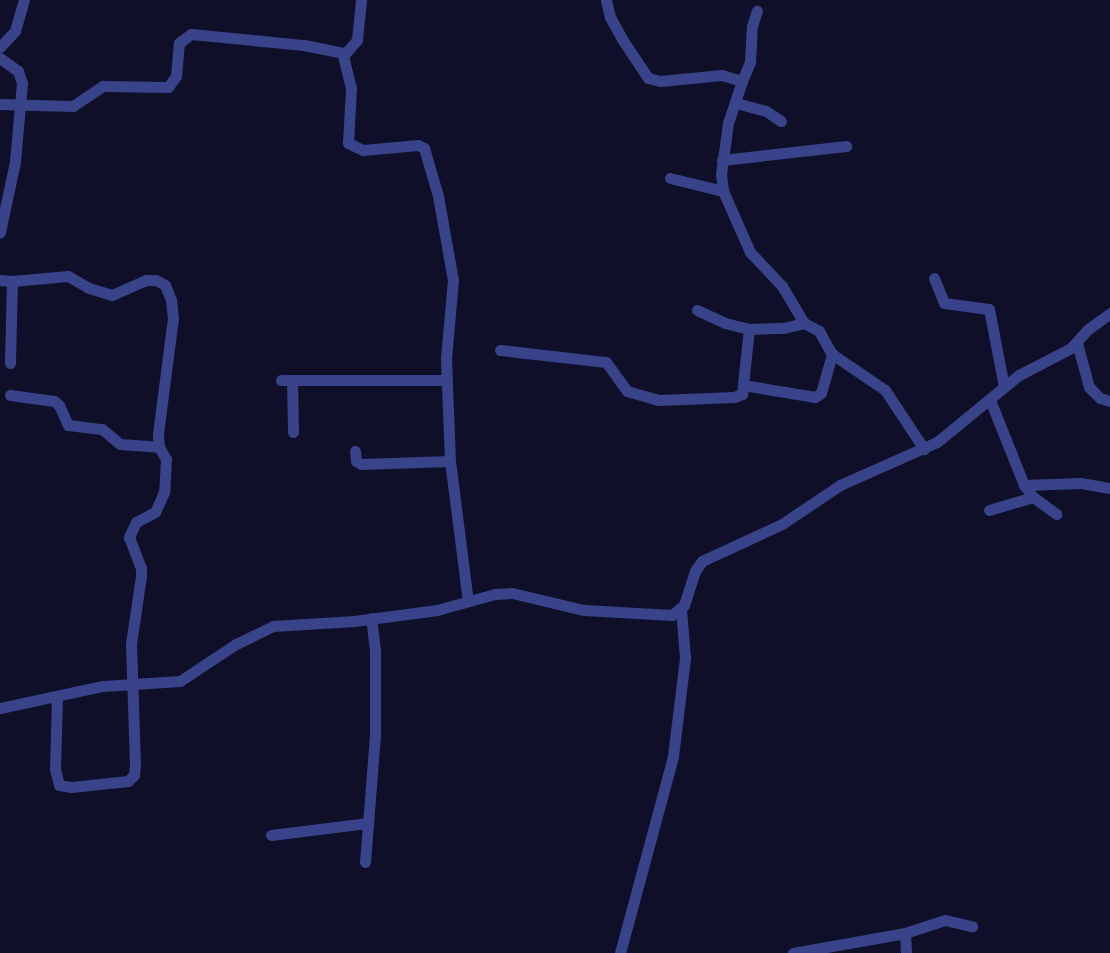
<!DOCTYPE html>
<style>
body{margin:0}
#map{position:relative;width:1110px;height:953px;overflow:hidden;background:#0f0f29;font-family:"Work Sans",sans-serif}
div>[style]{position:absolute}
.minor>*{height:11px;margin:-5.5px;padding:0 5.5px;transform-origin:5.5px;border-radius:5.5px;background:#38438a}
span{translate:-50% -50%;white-space:nowrap;text-align:center;line-height:1.15;-webkit-text-stroke:4.5px #0f0f29;paint-order:stroke}
</style>
<div id="map">
<div class="minor">
<i style="left:361px;top:0;width:40px;rotate:95.7deg"></i>
<i style="left:357px;top:40px;width:21px;rotate:131deg"></i>
<i style="left:343px;top:56px;width:33px;rotate:76deg"></i>
<i style="left:351px;top:88px;width:55px;rotate:93.1deg"></i>
<i style="left:348px;top:143px;width:17px;rotate:25deg"></i>
<i style="left:363px;top:150px;width:55px;rotate:-5.2deg"></i>
<i style="left:418px;top:145px;width:7px;rotate:27deg"></i>
<i style="left:424px;top:148px;width:50px;rotate:73.7deg"></i>
<i style="left:438px;top:196px;width:85px;rotate:79.9deg"></i>
<i style="left:453px;top:280px;width:78px;rotate:95.1deg"></i>
<i style="left:446px;top:358px;width:103px;rotate:87.8deg"></i>
<i style="left:450px;top:461px;width:141px;rotate:82.7deg"></i>
<i style="left:606px;top:0;width:17px;rotate:77deg"></i>
<i style="left:610px;top:17px;width:25px;rotate:61deg"></i>
<i style="left:622px;top:39px;width:47px;rotate:56.3deg"></i>
<i style="left:648px;top:78px;width:12px;rotate:14deg"></i>
<i style="left:660px;top:81px;width:62px;rotate:-5.5deg"></i>
<i style="left:722px;top:75px;width:21px;rotate:17deg"></i>
<i style="left:742px;top:81px;width:44px;rotate:108.4deg"></i>
<i style="left:728px;top:123px;width:51px;rotate:97.8deg"></i>
<i style="left:721px;top:174px;width:17px;rotate:83deg"></i>
<i style="left:723px;top:191px;width:67px;rotate:66.1deg"></i>
<i style="left:750px;top:252px;width:47px;rotate:46.7deg"></i>
<i style="left:782px;top:286px;width:43px;rotate:59.3deg"></i>
<i style="left:804px;top:323px;width:17px;rotate:28deg"></i>
<i style="left:819px;top:331px;width:26px;rotate:61deg"></i>
<i style="left:832px;top:354px;width:64px;rotate:34.2deg"></i>
<i style="left:885px;top:390px;width:71px;rotate:56.5deg"></i>
<i style="left:0;top:47px;width:22px;rotate:-47deg"></i>
<i style="left:15px;top:31px;width:32px;rotate:-74deg"></i>
<i style="left:0;top:58px;width:22px;rotate:36deg"></i>
<i style="left:18px;top:71px;width:13px;rotate:72deg"></i>
<i style="left:22px;top:83px;width:79px;rotate:95.1deg"></i>
<i style="left:15px;top:162px;width:72px;rotate:102.1deg"></i>
<i style="left:742px;top:81px;width:21px;rotate:-67deg"></i>
<i style="left:750px;top:62px;width:36px;rotate:-87deg"></i>
<i style="left:752px;top:26px;width:16px;rotate:-72deg"></i>
<i style="left:736px;top:103px;width:31px;rotate:15deg"></i>
<i style="left:766px;top:111px;width:18px;rotate:34deg"></i>
<i style="left:0;top:104px;width:73px;rotate:1.6deg"></i>
<i style="left:73px;top:106px;width:36px;rotate:-34deg"></i>
<i style="left:103px;top:86px;width:65px;rotate:0.9deg"></i>
<i style="left:168px;top:87px;width:14px;rotate:-54deg"></i>
<i style="left:176px;top:76px;width:33px;rotate:-85deg"></i>
<i style="left:179px;top:43px;width:15px;rotate:-37deg"></i>
<i style="left:191px;top:34px;width:114px;rotate:5.6deg"></i>
<i style="left:304px;top:45px;width:41px;rotate:11.3deg"></i>
<i style="left:722px;top:160px;width:125px;rotate:-6.4deg"></i>
<i style="left:670px;top:178px;width:55px;rotate:13.8deg"></i>
<i style="left:934px;top:278px;width:27px;rotate:68deg"></i>
<i style="left:944px;top:303px;width:45px;rotate:7.6deg"></i>
<i style="left:989px;top:309px;width:79px;rotate:79.1deg"></i>
<i style="left:0;top:280px;width:12px;rotate:5deg"></i>
<i style="left:12px;top:281px;width:82px;rotate:91.4deg"></i>
<i style="left:12px;top:281px;width:56px;rotate:-5.1deg"></i>
<i style="left:68px;top:276px;width:24px;rotate:30deg"></i>
<i style="left:89px;top:288px;width:24px;rotate:17deg"></i>
<i style="left:112px;top:295px;width:37px;rotate:-24deg"></i>
<i style="left:146px;top:280px;width:10px"></i>
<i style="left:156px;top:280px;width:10px;rotate:29deg"></i>
<i style="left:165px;top:285px;width:16px;rotate:68deg"></i>
<i style="left:171px;top:300px;width:18px;rotate:84deg"></i>
<i style="left:173px;top:318px;width:117px;rotate:97.4deg"></i>
<i style="left:158px;top:434px;width:13px;rotate:86deg"></i>
<i style="left:159px;top:447px;width:14px;rotate:60deg"></i>
<i style="left:166px;top:459px;width:33px;rotate:93deg"></i>
<i style="left:164px;top:492px;width:22px;rotate:114deg"></i>
<i style="left:155px;top:512px;width:21px;rotate:152deg"></i>
<i style="left:136px;top:522px;width:17px;rotate:115deg"></i>
<i style="left:129px;top:537px;width:33px;rotate:69deg"></i>
<i style="left:141px;top:568px;width:8px;rotate:90deg"></i>
<i style="left:141px;top:576px;width:69px;rotate:98.4deg"></i>
<i style="left:131px;top:644px;width:121px;rotate:88.1deg"></i>
<i style="left:135px;top:765px;width:10px;rotate:96deg"></i>
<i style="left:134px;top:775px;width:8px;rotate:135deg"></i>
<i style="left:128px;top:781px;width:57px;rotate:174deg"></i>
<i style="left:71px;top:787px;width:12px;rotate:-171deg"></i>
<i style="left:59px;top:785px;width:16px;rotate:-104deg"></i>
<i style="left:55px;top:769px;width:73px;rotate:-88.4deg"></i>
<i style="left:697px;top:310px;width:31px;rotate:25deg"></i>
<i style="left:725px;top:323px;width:25px;rotate:14deg"></i>
<i style="left:749px;top:329px;width:35px;rotate:-2deg"></i>
<i style="left:784px;top:328px;width:21px;rotate:-14deg"></i>
<i style="left:1077px;top:343px;width:46px;rotate:74.7deg"></i>
<i style="left:1089px;top:387px;width:16px;rotate:45deg"></i>
<i style="left:1100px;top:398px;width:10px;rotate:17deg"></i>
<i style="left:500px;top:350px;width:107px;rotate:6.5deg"></i>
<i style="left:606px;top:362px;width:36px;rotate:54deg"></i>
<i style="left:627px;top:391px;width:33px;rotate:16deg"></i>
<i style="left:659px;top:400px;width:75px;rotate:-2.3deg"></i>
<i style="left:734px;top:397px;width:9px;rotate:-21deg"></i>
<i style="left:742px;top:394px;width:65px;rotate:-83.9deg"></i>
<i style="left:281px;top:380px;width:166px"></i>
<i style="left:292px;top:380px;width:52px;rotate:88.9deg"></i>
<i style="left:743px;top:385px;width:73px;rotate:9.5deg"></i>
<i style="left:815px;top:397px;width:7px;rotate:-34deg"></i>
<i style="left:821px;top:393px;width:41px;rotate:-74.2deg"></i>
<i style="left:10px;top:395px;width:44px;rotate:7.8deg"></i>
<i style="left:54px;top:401px;width:6px;rotate:39deg"></i>
<i style="left:59px;top:405px;width:22px;rotate:66deg"></i>
<i style="left:68px;top:425px;width:34px;rotate:7deg"></i>
<i style="left:102px;top:429px;width:23px;rotate:40deg"></i>
<i style="left:120px;top:444px;width:39px;rotate:4deg"></i>
<i style="left:990px;top:400px;width:92px;rotate:68.2deg"></i>
<i style="left:1024px;top:485px;width:15px;rotate:53deg"></i>
<i style="left:1033px;top:497px;width:29px;rotate:36deg"></i>
<i style="left:355px;top:451px;width:10px;rotate:84deg"></i>
<i style="left:356px;top:461px;width:6px;rotate:31deg"></i>
<i style="left:361px;top:464px;width:89px;rotate:-1.9deg"></i>
<i style="left:1024px;top:485px;width:57px;rotate:-2deg"></i>
<i style="left:1081px;top:483px;width:29px;rotate:10deg"></i>
<i style="left:989px;top:510px;width:46px;rotate:-16.5deg"></i>
<i style="left:0;top:708px;width:105px;rotate:-12.1deg"></i>
<i style="left:103px;top:686px;width:77px;rotate:-3.7deg"></i>
<i style="left:180px;top:681px;width:67px;rotate:-33.5deg"></i>
<i style="left:236px;top:644px;width:41px;rotate:-25.9deg"></i>
<i style="left:273px;top:626px;width:81px;rotate:-3.5deg"></i>
<i style="left:354px;top:621px;width:84px;rotate:-7.5deg"></i>
<i style="left:437px;top:610px;width:60px;rotate:-15.4deg"></i>
<i style="left:495px;top:594px;width:17px;rotate:-3deg"></i>
<i style="left:512px;top:593px;width:74px;rotate:13.3deg"></i>
<i style="left:584px;top:610px;width:88px;rotate:3.3deg"></i>
<i style="left:672px;top:615px;width:16px;rotate:-40deg"></i>
<i style="left:684px;top:605px;width:36px;rotate:-72deg"></i>
<i style="left:695px;top:571px;width:12px;rotate:-55deg"></i>
<i style="left:702px;top:561px;width:88px;rotate:-24.8deg"></i>
<i style="left:782px;top:524px;width:70px;rotate:-33.9deg"></i>
<i style="left:840px;top:485px;width:106px;rotate:-23.9deg"></i>
<i style="left:937px;top:442px;width:106px;rotate:-39.3deg"></i>
<i style="left:1019px;top:375px;width:59px;rotate:-27.4deg"></i>
<i style="left:1071px;top:348px;width:24px;rotate:-48deg"></i>
<i style="left:1087px;top:330px;width:29px;rotate:-36deg"></i>
<i style="left:271px;top:835px;width:98px;rotate:-7.1deg"></i>
<i style="left:365px;top:862px;width:126px;rotate:-85.5deg"></i>
<i style="left:375px;top:736px;width:86px;rotate:-90deg"></i>
<i style="left:375px;top:650px;width:32px;rotate:-97deg"></i>
<i style="left:905px;top:933px;width:20px;rotate:87deg"></i>
<i style="left:620px;top:953px;width:204px;rotate:-74.9deg"></i>
<i style="left:673px;top:756px;width:99px;rotate:-83deg"></i>
<i style="left:685px;top:658px;width:49px;rotate:-94.7deg"></i>
<i style="left:793px;top:953px;width:114px;rotate:-10.1deg"></i>
<i style="left:905px;top:933px;width:42px;rotate:-18deg"></i>
<i style="left:945px;top:920px;width:28px;rotate:13deg"></i>
</div>
</div>
